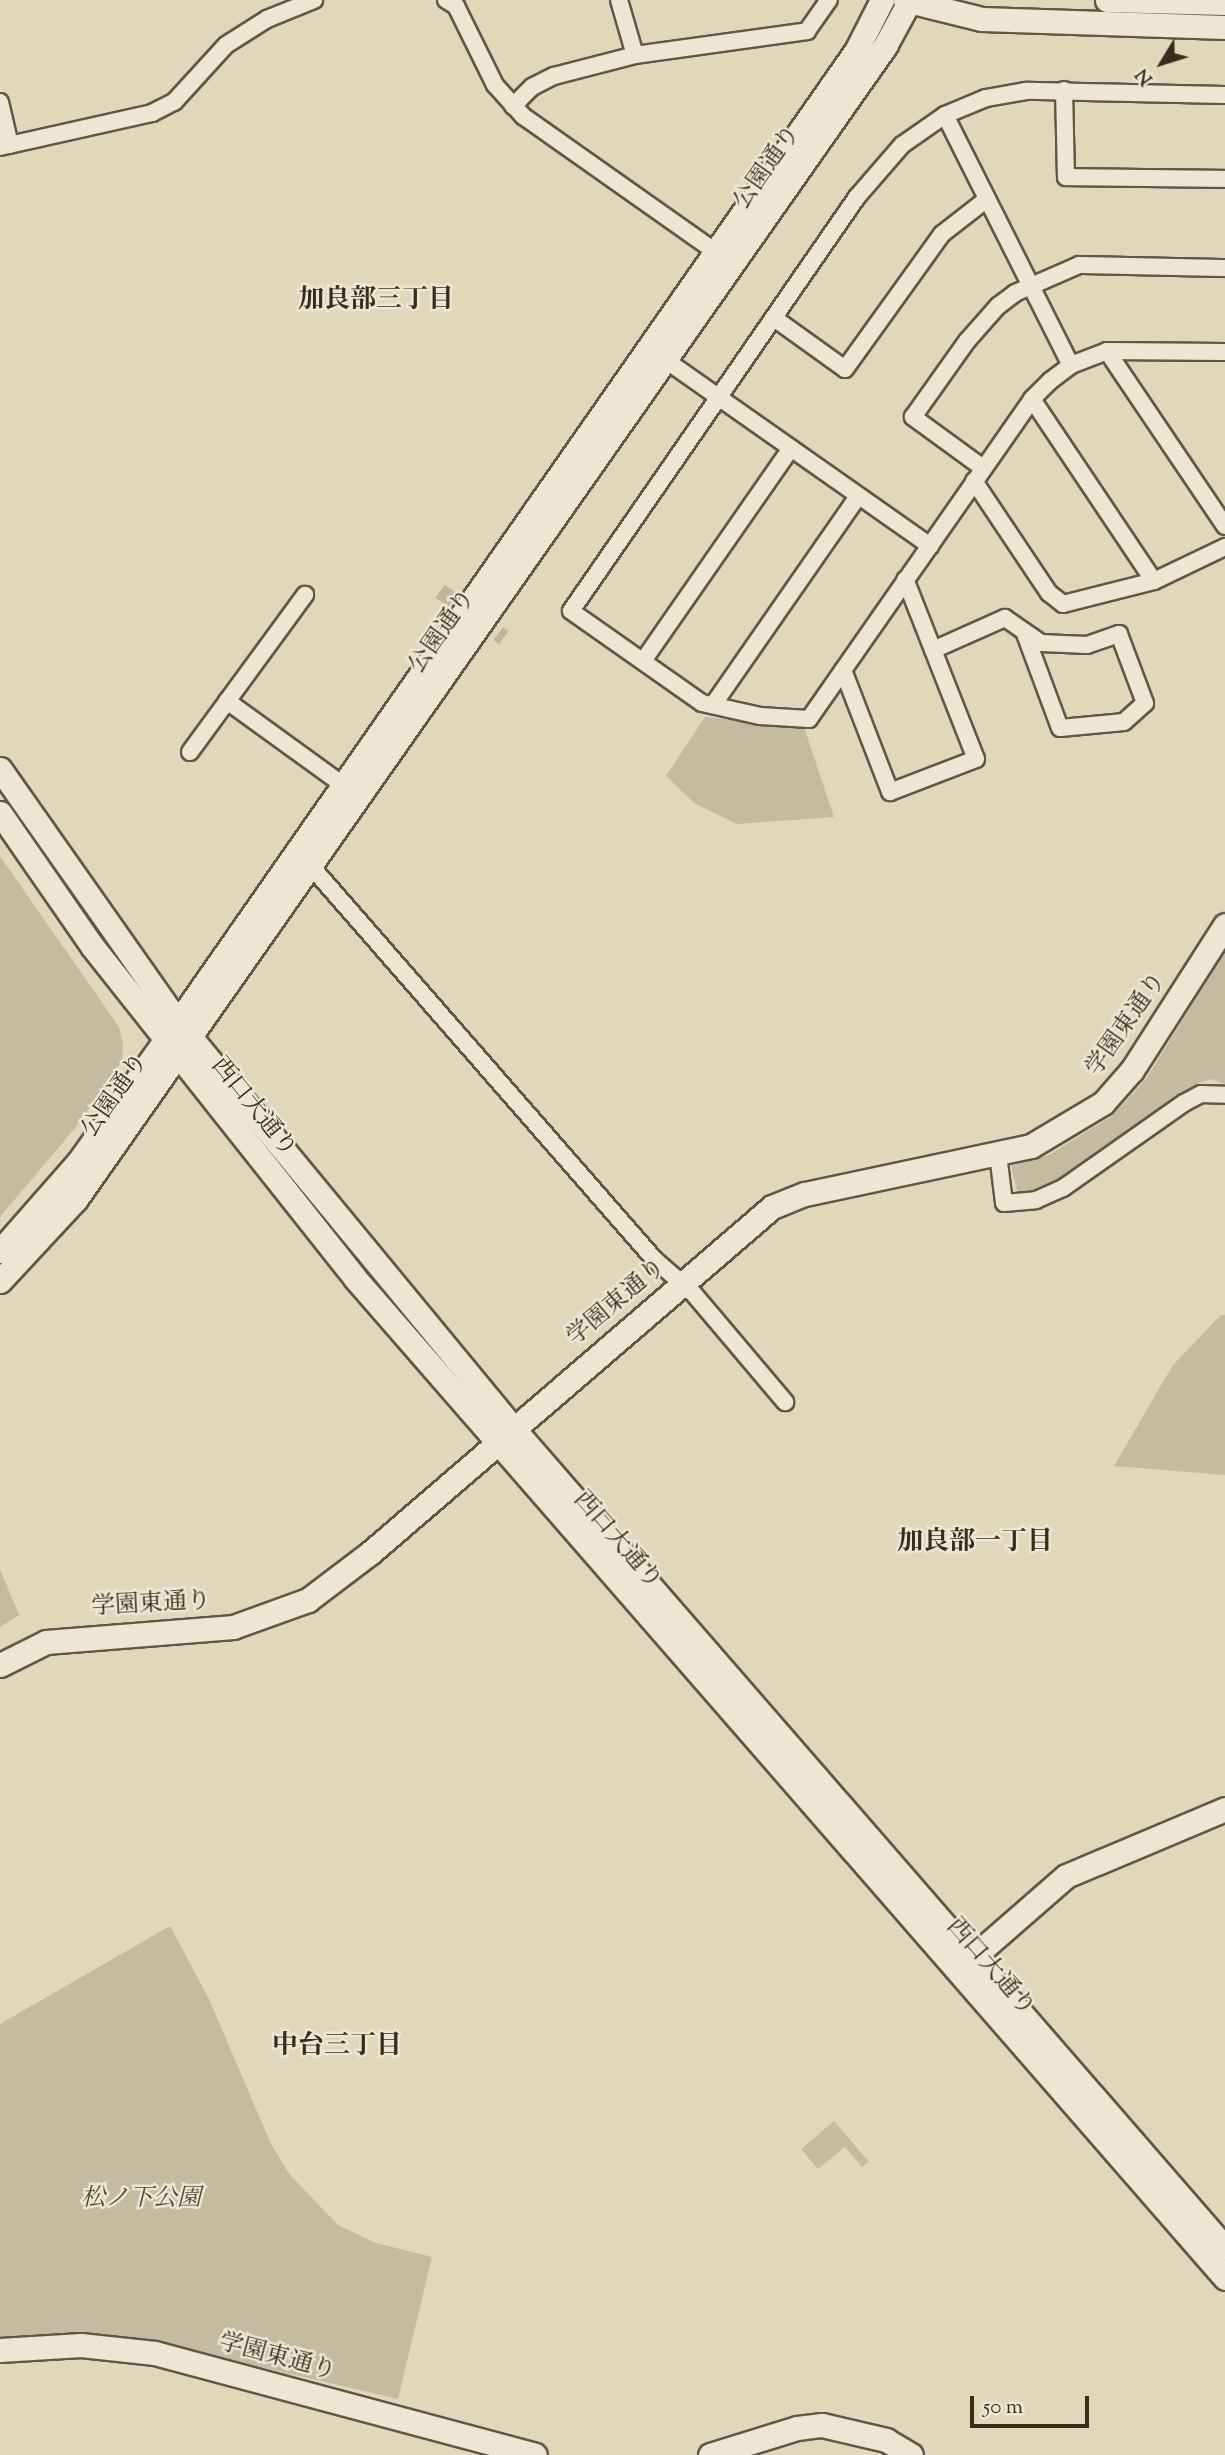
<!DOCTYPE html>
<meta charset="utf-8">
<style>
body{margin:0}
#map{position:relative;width:1225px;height:2455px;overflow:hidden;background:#e1d8bb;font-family:"Sorts Mill Goudy","Noto Serif JP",serif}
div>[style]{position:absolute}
.green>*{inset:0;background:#c4bba0}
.street-tunnel>*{height:16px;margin-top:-8px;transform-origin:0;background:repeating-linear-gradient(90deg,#bfb69b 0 16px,transparent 0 24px)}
.roads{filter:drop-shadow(2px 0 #625744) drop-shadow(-2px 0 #625744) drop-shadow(0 2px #625744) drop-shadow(0 -2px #625744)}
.street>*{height:16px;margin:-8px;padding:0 8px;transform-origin:8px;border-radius:8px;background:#ece6d3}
.secondary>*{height:23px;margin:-11.5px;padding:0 11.5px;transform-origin:11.5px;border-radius:11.5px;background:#ece6d3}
span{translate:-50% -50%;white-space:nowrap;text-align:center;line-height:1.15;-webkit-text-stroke:5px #ece6d3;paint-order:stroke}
.street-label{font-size:24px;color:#382c1c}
.park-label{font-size:24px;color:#544936;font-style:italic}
.neighbourhood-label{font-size:26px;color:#382c1c;font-weight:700}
.north{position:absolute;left:1127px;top:28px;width:70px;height:70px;-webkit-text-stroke:5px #ece6d3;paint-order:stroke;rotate:232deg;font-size:19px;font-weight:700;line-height:28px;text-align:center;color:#382c1c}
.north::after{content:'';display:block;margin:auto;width:24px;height:32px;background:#382c1c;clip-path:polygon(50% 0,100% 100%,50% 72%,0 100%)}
.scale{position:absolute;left:970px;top:2396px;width:119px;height:32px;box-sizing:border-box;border:4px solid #382c1c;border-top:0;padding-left:9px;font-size:21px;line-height:24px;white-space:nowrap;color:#382c1c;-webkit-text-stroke:5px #ece6d3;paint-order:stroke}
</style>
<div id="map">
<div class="green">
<i style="clip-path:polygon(705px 717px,804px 727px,834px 817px,737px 824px,694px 803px,666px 776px)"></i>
<i style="clip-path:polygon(0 856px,119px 1027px,123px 1044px,122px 1061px,75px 1128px,0 1217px)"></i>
<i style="clip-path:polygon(1225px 952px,1225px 1084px,1211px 1079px,1197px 1084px,1060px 1183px,1041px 1194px,1018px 1195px,1011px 1166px,1049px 1155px,1112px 1116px,1146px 1079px)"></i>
<i style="clip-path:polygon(1221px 1315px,1225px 1315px,1225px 1475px,1114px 1466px,1173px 1365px)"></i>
<i style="clip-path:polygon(0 1569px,19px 1615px,0 1627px)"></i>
<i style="clip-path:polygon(170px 1926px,209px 1999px,271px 2144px,290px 2175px,338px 2225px,376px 2243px,432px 2257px,398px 2399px,176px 2347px,78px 2334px,0 2340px,0 2024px)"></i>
<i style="clip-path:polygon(834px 2121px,869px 2162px,862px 2167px,845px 2147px,818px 2169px,801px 2149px)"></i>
</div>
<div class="street-tunnel">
<i style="left:440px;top:591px;width:79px;rotate:36.3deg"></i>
</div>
<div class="roads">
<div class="street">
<i style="left:446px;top:0;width:12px;rotate:31deg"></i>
<i style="left:456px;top:6px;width:88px;rotate:63.7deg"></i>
<i style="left:495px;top:85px;width:42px;rotate:47.9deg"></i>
<i style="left:523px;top:116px;width:236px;rotate:35.2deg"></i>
<i style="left:619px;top:0;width:57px;rotate:73.8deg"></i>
<i style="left:1064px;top:90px;width:87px;rotate:88.7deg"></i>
<i style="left:1066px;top:177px;width:159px;rotate:0.7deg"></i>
<i style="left:1225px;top:95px;width:199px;rotate:-178.8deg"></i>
<i style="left:1026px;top:91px;width:41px;rotate:170.1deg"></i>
<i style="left:986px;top:98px;width:44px;rotate:157.5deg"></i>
<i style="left:945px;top:115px;width:52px;rotate:145.1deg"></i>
<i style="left:902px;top:145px;width:69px;rotate:130.9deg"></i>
<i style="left:857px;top:197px;width:503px;rotate:124.64deg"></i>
<i style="left:571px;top:611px;width:160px;rotate:35.1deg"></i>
<i style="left:702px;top:703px;width:59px;rotate:12.6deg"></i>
<i style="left:760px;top:716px;width:49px;rotate:3.5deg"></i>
<i style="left:809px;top:719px;width:390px;rotate:-55.1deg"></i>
<i style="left:1032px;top:399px;width:25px;rotate:-45deg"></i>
<i style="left:1050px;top:381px;width:26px;rotate:-37deg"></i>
<i style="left:1071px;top:365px;width:39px;rotate:-21deg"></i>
<i style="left:1107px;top:351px;width:118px;rotate:0.5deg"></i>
<i style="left:0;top:102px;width:44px;rotate:76.9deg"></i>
<i style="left:513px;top:106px;width:27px;rotate:-45deg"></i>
<i style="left:532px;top:87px;width:25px;rotate:-27deg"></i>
<i style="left:554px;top:76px;width:84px;rotate:-14.5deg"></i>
<i style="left:635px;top:55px;width:174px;rotate:-7.9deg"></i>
<i style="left:807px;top:31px;width:38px;rotate:-55deg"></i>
<i style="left:945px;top:115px;width:280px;rotate:63.3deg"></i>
<i style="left:0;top:147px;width:156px;rotate:-12.6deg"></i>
<i style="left:152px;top:113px;width:25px;rotate:-27deg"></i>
<i style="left:174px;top:102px;width:77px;rotate:-47.6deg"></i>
<i style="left:226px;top:45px;width:49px;rotate:-32.4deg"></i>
<i style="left:267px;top:19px;width:51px;rotate:-22deg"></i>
<i style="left:774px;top:318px;width:87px;rotate:35.7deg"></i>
<i style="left:845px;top:369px;width:166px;rotate:-54.3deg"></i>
<i style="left:942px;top:234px;width:57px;rotate:-37.9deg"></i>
<i style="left:1107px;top:351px;width:211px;rotate:56deg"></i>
<i style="left:657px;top:354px;width:334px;rotate:35.1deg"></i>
<i style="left:1032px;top:399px;width:219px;rotate:56.2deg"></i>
<i style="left:983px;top:468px;width:87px;rotate:-143.9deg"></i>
<i style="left:913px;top:417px;width:93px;rotate:-54.6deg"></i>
<i style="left:967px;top:341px;width:47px;rotate:-48.5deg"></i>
<i style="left:998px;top:306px;width:21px;rotate:-37deg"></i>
<i style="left:1015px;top:293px;width:70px;rotate:-23.6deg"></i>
<i style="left:1079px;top:265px;width:146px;rotate:1.2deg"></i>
<i style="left:974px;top:481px;width:135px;rotate:56.2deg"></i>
<i style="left:1049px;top:593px;width:18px;rotate:38deg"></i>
<i style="left:1063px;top:604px;width:94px;rotate:-14.2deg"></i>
<i style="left:1154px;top:581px;width:79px;rotate:-25.6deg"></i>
<i style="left:933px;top:650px;width:79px;rotate:-24deg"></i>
<i style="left:1005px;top:618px;width:44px;rotate:34.8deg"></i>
<i style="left:1041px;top:643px;width:46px;rotate:2.5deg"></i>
<i style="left:1087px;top:645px;width:34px;rotate:-19deg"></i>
<i style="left:1119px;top:634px;width:74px;rotate:69.4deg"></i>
<i style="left:1145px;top:703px;width:28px;rotate:138deg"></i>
<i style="left:1124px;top:722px;width:64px;rotate:174.6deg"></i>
<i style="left:1060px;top:728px;width:100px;rotate:-110.4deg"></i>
<i style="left:643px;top:661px;width:259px;rotate:-55.2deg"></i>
<i style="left:843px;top:670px;width:131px;rotate:68.9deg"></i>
<i style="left:890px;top:792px;width:92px;rotate:-21deg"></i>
<i style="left:976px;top:759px;width:193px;rotate:-111.5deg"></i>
<i style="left:227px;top:701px;width:152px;rotate:35.9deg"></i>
<i style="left:713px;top:705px;width:254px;rotate:-55.2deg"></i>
<i style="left:190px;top:752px;width:195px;rotate:-53.8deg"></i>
<i style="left:310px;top:865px;width:523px;rotate:48.88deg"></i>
<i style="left:654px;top:1259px;width:52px;rotate:41.1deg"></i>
<i style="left:693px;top:1293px;width:143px;rotate:49.8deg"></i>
<i style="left:998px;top:1154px;width:49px;rotate:83deg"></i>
<i style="left:1004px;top:1203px;width:32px;rotate:-5deg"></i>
<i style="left:1036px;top:1200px;width:30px;rotate:-24deg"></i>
<i style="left:1063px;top:1188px;width:148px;rotate:-35.1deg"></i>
<i style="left:1184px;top:1103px;width:19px;rotate:-28deg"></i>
<i style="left:1201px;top:1094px;width:24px;rotate:2deg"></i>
</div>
<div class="secondary">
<i style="left:905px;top:0;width:79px;rotate:13.9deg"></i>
<i style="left:982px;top:19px;width:243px;rotate:1.9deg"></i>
<i style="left:1107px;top:0;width:118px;rotate:1.5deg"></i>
<i style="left:0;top:769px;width:309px;rotate:54.9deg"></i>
<i style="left:178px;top:1022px;width:526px;rotate:50.47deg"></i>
<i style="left:513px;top:1428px;width:1086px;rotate:49.03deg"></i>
<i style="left:0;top:813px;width:162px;rotate:55.3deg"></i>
<i style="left:92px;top:946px;width:422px;rotate:51.6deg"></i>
<i style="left:354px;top:1277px;width:1327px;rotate:48.97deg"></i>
<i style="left:0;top:1251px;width:120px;rotate:-48.7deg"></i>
<i style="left:79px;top:1161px;width:171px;rotate:-54.5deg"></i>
<i style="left:178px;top:1022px;width:1184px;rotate:-55.08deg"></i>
<i style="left:856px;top:51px;width:57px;rotate:-63deg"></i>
<i style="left:0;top:1281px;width:112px;rotate:-47.2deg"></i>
<i style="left:76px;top:1199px;width:1409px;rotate:-54.94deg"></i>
<i style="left:885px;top:46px;width:52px;rotate:-61.5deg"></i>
<i style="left:0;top:1665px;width:51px;rotate:-26.6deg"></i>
<i style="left:46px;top:1642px;width:188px;rotate:-4.6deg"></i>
<i style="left:233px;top:1627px;width:80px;rotate:-19.8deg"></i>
<i style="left:308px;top:1600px;width:78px;rotate:-37.2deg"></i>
<i style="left:370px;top:1553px;width:530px;rotate:-40.72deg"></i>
<i style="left:772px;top:1207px;width:35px;rotate:-22deg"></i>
<i style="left:805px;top:1194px;width:231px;rotate:-12deg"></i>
<i style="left:1031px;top:1146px;width:84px;rotate:-30.8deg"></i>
<i style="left:1103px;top:1103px;width:44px;rotate:-48.7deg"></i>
<i style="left:1132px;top:1070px;width:172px;rotate:-57.3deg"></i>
<i style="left:964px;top:1965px;width:135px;rotate:-41.1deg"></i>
<i style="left:1066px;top:1876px;width:173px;rotate:-22.8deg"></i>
<i style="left:0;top:2350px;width:81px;rotate:-3.5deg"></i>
<i style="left:81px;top:2345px;width:74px;rotate:6.2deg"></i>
<i style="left:155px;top:2353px;width:393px;rotate:15deg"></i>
<i style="left:710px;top:2455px;width:91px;rotate:-17.2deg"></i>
<i style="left:797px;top:2428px;width:25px;rotate:-7deg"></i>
<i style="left:822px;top:2425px;width:66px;rotate:13.2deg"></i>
<i style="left:886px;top:2440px;width:29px;rotate:31deg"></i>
</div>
</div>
<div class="street-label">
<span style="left:768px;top:168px;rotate:-55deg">公園通り</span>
<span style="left:443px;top:632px;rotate:-55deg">公園通り</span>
<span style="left:1127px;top:1025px;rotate:-55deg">学園東通り</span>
<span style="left:116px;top:1096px;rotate:-55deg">公園通り</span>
<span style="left:253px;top:1108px;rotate:51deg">西口大通り</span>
<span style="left:617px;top:1303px;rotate:-40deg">学園東通り</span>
<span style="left:617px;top:1541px;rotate:49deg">西口大通り</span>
<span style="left:151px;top:1605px;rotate:-3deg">学園東通り</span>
<span style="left:990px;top:1968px;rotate:49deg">西口大通り</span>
<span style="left:277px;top:2358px;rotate:15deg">学園東通り</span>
</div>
<div class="park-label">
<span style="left:141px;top:2200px">松ノ下公園</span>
</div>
<div class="neighbourhood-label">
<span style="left:376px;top:301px">加良部三丁目</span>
<span style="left:975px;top:1543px">加良部一丁目</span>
<span style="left:337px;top:2047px">中台三丁目</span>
</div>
<div class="north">N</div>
<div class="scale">50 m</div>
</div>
